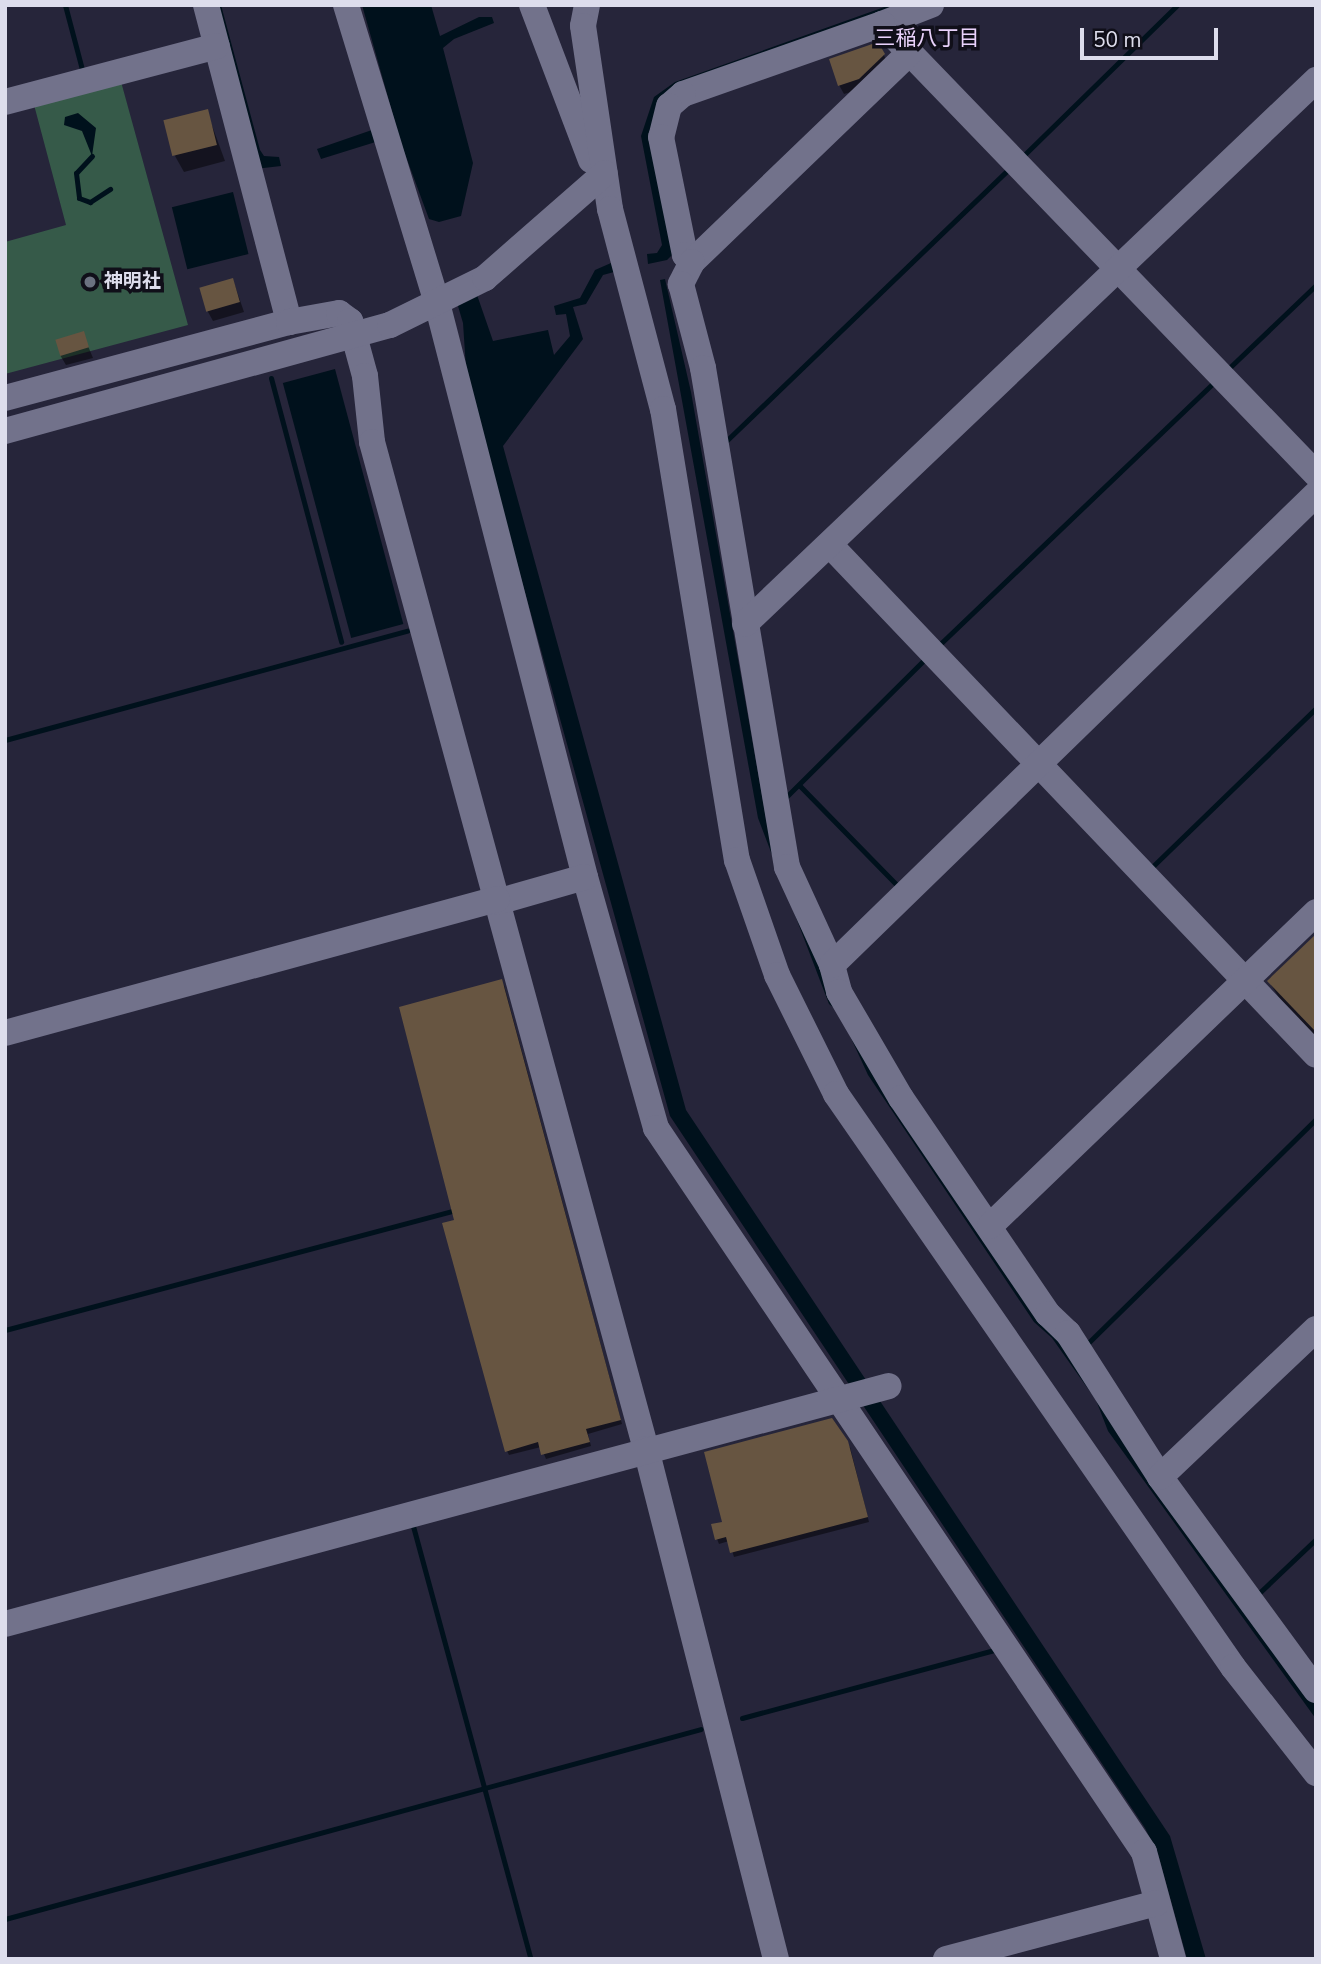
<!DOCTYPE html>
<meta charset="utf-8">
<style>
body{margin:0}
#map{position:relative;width:1321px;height:1964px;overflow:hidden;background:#26253a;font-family:"Nunito Sans","Noto Sans JP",sans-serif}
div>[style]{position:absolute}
.green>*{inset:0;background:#365a49}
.water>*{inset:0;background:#00111c;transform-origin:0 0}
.shadow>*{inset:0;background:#0007}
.stream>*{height:5px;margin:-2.5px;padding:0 2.5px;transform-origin:2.5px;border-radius:2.5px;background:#00111c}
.building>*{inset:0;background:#675541;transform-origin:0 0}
.minor>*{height:26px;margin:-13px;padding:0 13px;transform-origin:13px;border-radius:13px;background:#72728b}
.dots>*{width:19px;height:19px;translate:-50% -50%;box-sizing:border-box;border:4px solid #100f19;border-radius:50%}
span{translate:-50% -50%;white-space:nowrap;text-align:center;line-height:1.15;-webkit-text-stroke:7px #100f19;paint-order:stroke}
.poi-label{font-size:19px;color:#ddddec;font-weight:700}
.left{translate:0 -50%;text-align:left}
.neighbourhood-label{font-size:21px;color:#e9d2fb}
.frame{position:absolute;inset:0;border:7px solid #ddddec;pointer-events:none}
.scale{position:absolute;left:1080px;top:28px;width:138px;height:32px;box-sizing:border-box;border:4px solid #ddddec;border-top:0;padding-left:9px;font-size:21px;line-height:24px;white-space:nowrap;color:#ddddec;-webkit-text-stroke:5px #100f19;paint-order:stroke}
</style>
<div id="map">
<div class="green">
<i style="clip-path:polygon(120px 78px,188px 325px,5px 374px,5px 242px,66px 225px,33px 101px)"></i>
</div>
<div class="water">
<i style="clip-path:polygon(212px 5px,221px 5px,260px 150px,264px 156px,279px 157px,281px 166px,255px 169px)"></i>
<i style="clip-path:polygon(362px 5px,431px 5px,440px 36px,479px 17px,492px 17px,494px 23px,454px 39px,443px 48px,473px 163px,461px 216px,439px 222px,429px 219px,398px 135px,321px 159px,317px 149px,395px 122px)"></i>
<i style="clip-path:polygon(890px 5px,914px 5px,667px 96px,674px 253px,667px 260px,648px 264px,647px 254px,657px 253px,662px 245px,641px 136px,654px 97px,675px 82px)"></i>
<i style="clip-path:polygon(78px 113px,96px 128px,92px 156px,82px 131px,64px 125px,65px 117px)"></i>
<i style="left:233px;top:192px;width:64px;height:63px;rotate:76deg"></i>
<i style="clip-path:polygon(611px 263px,614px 272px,603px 275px,586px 304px,573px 307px,583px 339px,503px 446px,686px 1110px,1170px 1836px,1206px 1959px,1187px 1959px,1158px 1854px,1145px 1828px,670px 1116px,467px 383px,463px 323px,455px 296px,476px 292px,493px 341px,548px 330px,554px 355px,570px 336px,566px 314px,556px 315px,554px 306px,580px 298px,595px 270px)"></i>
<i style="clip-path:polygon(665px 279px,691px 392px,767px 824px,836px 998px,1316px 1699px,1316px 1719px,1108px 1431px,1096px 1400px,1052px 1338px,1034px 1322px,868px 1075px,839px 1012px,829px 1004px,758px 818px,660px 280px)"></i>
<i style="left:335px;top:369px;width:264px;height:54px;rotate:75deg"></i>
</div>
<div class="shadow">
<i style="clip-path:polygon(877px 44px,889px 64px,864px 88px,844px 94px,839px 85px)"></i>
<i style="clip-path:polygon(207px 112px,225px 161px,184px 172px,175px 156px)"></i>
<i style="clip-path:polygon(233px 280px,244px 312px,213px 321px,207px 310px)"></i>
<i style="clip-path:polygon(83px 334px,93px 358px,66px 365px,60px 355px)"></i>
<i style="clip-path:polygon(1316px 935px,1316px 1038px,1282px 1003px,1269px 981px)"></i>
<i style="clip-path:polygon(504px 985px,622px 1424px,588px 1434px,591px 1446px,546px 1459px,541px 1447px,509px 1455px,507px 1451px,456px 1221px)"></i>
<i style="clip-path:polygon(850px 1447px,869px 1522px,734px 1557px,729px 1541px,719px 1544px,717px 1539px,724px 1523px)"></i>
</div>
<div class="stream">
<i style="left:65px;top:5px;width:70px;rotate:75.2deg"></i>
<i style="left:92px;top:156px;width:23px;rotate:133deg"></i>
<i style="left:76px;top:173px;width:25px;rotate:83deg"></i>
<i style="left:79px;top:198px;width:12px;rotate:20deg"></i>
<i style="left:90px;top:202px;width:24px;rotate:-33deg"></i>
<i style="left:1022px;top:157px;width:217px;rotate:-44.4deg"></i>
<i style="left:1227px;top:370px;width:123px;rotate:-43.7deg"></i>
<i style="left:271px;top:378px;width:273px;rotate:75.1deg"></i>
<i style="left:724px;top:443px;width:395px;rotate:-43.9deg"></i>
<i style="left:938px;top:646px;width:385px;rotate:-43.7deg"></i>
<i style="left:5px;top:740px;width:417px;rotate:-15.2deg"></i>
<i style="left:799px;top:785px;width:143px;rotate:45.6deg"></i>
<i style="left:785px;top:798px;width:200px;rotate:-44.8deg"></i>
<i style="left:1153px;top:866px;width:227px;rotate:-44.1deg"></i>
<i style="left:5px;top:1330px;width:468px;rotate:-14.9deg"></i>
<i style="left:1086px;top:1345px;width:322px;rotate:-44.5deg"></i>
<i style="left:413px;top:1526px;width:449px;rotate:74.8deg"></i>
<i style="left:1257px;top:1595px;width:81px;rotate:-43.5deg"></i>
<i style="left:742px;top:1718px;width:264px;rotate:-15.1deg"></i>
<i style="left:5px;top:1919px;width:721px;rotate:-15.27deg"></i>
</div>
<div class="building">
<i style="clip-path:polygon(878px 42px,885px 54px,859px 79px,838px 86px,829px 59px)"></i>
<i style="left:208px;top:109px;width:37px;height:46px;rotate:76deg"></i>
<i style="left:233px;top:278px;width:25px;height:35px;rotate:74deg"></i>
<i style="left:84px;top:331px;width:17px;height:30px;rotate:73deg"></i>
<i style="clip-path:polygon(1316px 934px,1316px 1032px,1267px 981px)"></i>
<i style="clip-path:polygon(502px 979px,621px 1420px,586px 1429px,590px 1442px,541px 1455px,538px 1442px,505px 1452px,442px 1223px,454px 1220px,399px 1007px)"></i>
<i style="clip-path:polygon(832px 1418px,848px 1441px,868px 1517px,730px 1553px,726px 1537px,715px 1540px,711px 1524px,722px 1522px,704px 1452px)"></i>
</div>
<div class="minor">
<i style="left:206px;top:5px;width:328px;rotate:75.3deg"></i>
<i style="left:346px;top:5px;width:312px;rotate:73deg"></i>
<i style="left:437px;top:303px;width:593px;rotate:75.54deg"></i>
<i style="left:585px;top:877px;width:261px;rotate:74.2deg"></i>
<i style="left:656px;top:1128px;width:873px;rotate:56.02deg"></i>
<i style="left:1144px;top:1852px;width:111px;rotate:74.8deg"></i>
<i style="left:532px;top:5px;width:166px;rotate:69.2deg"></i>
<i style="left:587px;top:5px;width:21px;rotate:101deg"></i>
<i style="left:583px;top:26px;width:185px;rotate:81.6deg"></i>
<i style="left:610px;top:209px;width:207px;rotate:75.2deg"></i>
<i style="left:663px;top:409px;width:457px;rotate:80.7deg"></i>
<i style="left:737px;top:860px;width:122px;rotate:70.8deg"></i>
<i style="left:777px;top:975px;width:133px;rotate:63.6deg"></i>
<i style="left:836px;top:1094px;width:697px;rotate:55.28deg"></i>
<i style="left:1233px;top:1667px;width:135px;rotate:51.9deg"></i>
<i style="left:931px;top:5px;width:53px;rotate:158.8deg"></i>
<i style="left:882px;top:24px;width:625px;rotate:46.04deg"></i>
<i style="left:882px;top:24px;width:211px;rotate:160.6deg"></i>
<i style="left:683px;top:94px;width:18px;rotate:139deg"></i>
<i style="left:669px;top:106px;width:32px;rotate:104deg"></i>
<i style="left:661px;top:137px;width:120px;rotate:78.5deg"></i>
<i style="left:685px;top:255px;width:10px;rotate:45deg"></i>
<i style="left:692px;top:262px;width:301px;rotate:-43.9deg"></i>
<i style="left:5px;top:102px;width:219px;rotate:-14.8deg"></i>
<i style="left:692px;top:262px;width:25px;rotate:117deg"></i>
<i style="left:681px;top:284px;width:87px;rotate:75.3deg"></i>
<i style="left:703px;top:368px;width:506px;rotate:80.44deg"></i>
<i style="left:787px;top:867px;width:108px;rotate:65.3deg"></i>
<i style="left:832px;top:965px;width:28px;rotate:75deg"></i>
<i style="left:839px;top:992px;width:123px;rotate:59.7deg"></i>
<i style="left:901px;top:1098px;width:261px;rotate:55.8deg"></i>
<i style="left:1048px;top:1314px;width:28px;rotate:44deg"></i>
<i style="left:1068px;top:1333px;width:171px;rotate:57.4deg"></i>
<i style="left:1160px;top:1477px;width:264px;rotate:53.8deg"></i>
<i style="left:5px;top:398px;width:294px;rotate:-15deg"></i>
<i style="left:289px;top:322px;width:51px;rotate:-10.2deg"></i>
<i style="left:339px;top:313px;width:14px;rotate:36deg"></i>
<i style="left:350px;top:321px;width:57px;rotate:74.7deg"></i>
<i style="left:365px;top:376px;width:66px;rotate:83.9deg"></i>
<i style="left:372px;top:442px;width:1044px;rotate:74.78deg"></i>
<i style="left:646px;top:1449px;width:526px;rotate:75.7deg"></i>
<i style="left:5px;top:431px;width:399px;rotate:-15.4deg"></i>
<i style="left:390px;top:325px;width:106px;rotate:-26.3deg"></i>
<i style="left:485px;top:278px;width:159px;rotate:-41.2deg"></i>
<i style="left:830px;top:545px;width:704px;rotate:46.38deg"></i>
<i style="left:745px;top:624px;width:789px;rotate:-43.61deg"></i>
<i style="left:497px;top:902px;width:91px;rotate:-15.9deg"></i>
<i style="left:832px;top:965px;width:675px;rotate:-44.22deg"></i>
<i style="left:5px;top:1033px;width:510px;rotate:-15.24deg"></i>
<i style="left:990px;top:1226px;width:453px;rotate:-43.9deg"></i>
<i style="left:1160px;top:1477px;width:215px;rotate:-43.5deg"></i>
<i style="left:5px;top:1624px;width:915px;rotate:-15.07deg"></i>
<i style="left:946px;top:1959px;width:218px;rotate:-14.9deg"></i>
</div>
<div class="dots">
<i style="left:90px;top:282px;background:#6b7280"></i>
</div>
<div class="poi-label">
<span class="left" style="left:104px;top:282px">神明社</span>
</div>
<div class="neighbourhood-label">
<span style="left:927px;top:38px">三稲八丁目</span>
</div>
<div class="frame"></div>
<div class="scale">50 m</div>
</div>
